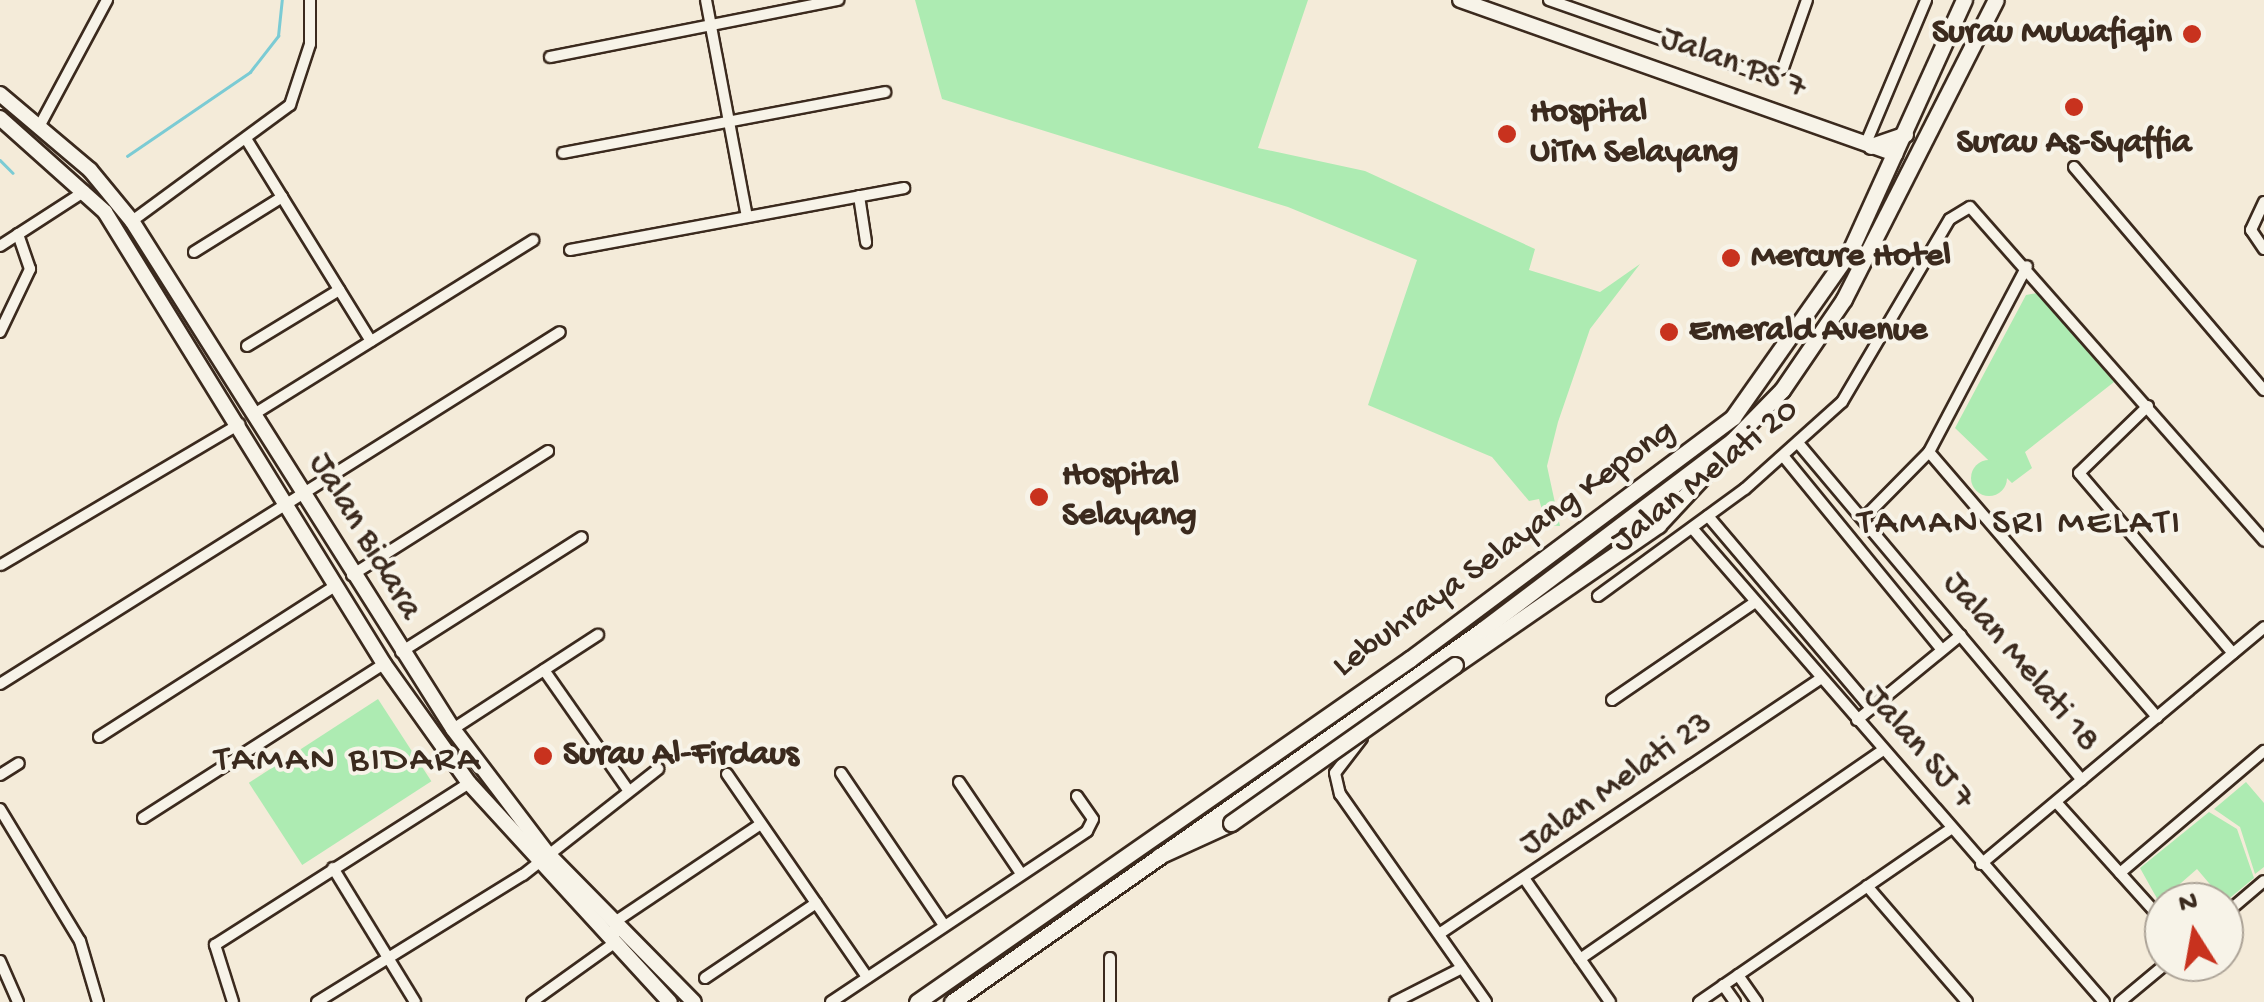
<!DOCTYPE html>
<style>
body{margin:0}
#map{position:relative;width:2264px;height:1002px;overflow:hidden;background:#f4ebd9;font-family:"Gochi Hand",sans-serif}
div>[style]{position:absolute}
.green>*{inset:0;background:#adebb2;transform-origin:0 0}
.round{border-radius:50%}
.stream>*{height:2.5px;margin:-1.25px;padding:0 1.25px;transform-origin:1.25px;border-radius:1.25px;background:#7bcbd4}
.roads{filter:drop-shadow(2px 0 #3b2a1e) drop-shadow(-2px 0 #3b2a1e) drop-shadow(0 2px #3b2a1e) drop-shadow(0 -2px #3b2a1e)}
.street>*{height:10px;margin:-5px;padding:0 5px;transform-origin:5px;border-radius:5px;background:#f7f3e8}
.secondary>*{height:14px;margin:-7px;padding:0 7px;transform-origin:7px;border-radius:7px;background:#f7f3e8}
.primary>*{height:15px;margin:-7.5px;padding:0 7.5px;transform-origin:7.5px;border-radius:7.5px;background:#f7f3e8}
.bridges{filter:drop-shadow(2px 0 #3b2a1e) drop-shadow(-2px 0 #3b2a1e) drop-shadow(0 2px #3b2a1e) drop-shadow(0 -2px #3b2a1e)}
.primary-bridge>*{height:15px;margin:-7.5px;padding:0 7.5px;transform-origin:7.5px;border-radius:7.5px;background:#f7f3e8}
.dots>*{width:28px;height:28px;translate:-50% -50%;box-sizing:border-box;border:5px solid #f7f3e8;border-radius:50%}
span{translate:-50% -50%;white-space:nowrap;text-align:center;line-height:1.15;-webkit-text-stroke:8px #f7f3e8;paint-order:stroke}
.poi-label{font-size:35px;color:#3b2a1e;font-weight:700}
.right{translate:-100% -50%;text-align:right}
.left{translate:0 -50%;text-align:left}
.street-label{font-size:35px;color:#3b2a1e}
.neighbourhood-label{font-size:38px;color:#3b2a1e;letter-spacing:2.5px}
.north{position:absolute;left:2144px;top:882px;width:100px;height:100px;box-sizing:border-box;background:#f7f3e8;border:2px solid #aca397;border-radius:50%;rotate:349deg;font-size:28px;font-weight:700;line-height:40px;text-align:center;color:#3b2a1e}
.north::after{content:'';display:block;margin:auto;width:35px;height:45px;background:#c8321e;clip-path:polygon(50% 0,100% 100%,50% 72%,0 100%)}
</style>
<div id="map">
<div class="green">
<i style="clip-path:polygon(915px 0,1308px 0,1258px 148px,1365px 171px,1535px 249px,1529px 270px,1600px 292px,1640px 264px,1590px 329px,1558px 422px,1547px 466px,1560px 526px,1546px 525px,1539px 499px,1529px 501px,1492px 457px,1368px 405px,1417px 260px,1288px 207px,942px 99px)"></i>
<i style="clip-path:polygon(2037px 293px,2114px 382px,2025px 452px,2032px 468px,2012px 483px,1955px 428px,2026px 295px)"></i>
<i class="round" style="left:1971px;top:460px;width:36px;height:36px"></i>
<i style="left:378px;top:699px;width:98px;height:154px;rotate:57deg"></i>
<i style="clip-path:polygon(2246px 782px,2264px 803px,2264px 867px,2255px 874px,2240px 827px,2214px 809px)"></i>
<i style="clip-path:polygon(2209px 812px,2237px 829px,2254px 878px,2225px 902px,2197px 869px,2173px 890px,2182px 902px,2164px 902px,2164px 911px,2140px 868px)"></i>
</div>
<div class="stream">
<i style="left:127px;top:156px;width:149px;rotate:-34.3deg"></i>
<i style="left:250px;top:72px;width:46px;rotate:-52.1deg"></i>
<i style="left:278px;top:36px;width:36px;rotate:-84deg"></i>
<i style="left:0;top:160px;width:18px;rotate:45deg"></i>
</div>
<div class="roads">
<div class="street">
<i style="left:706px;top:0;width:220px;rotate:79.3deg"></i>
<i style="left:1549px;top:0;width:230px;rotate:19.3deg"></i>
<i style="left:1766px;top:76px;width:19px;rotate:-25deg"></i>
<i style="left:1783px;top:68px;width:72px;rotate:-70.6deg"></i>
<i style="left:550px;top:57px;width:294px;rotate:-11.2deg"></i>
<i style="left:40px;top:125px;width:142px;rotate:-61.8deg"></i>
<i style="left:248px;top:142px;width:234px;rotate:58.3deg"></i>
<i style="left:1866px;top:143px;width:155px;rotate:-67.2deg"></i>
<i style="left:563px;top:153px;width:328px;rotate:-10.7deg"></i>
<i style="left:2074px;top:167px;width:293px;rotate:49.6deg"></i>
<i style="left:859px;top:196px;width:47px;rotate:81.3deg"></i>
<i style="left:2264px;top:202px;width:31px;rotate:115deg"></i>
<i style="left:2251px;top:230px;width:23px;rotate:56deg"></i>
<i style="left:132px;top:221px;width:196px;rotate:-36.3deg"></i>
<i style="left:290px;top:105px;width:64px;rotate:-71.8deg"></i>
<i style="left:310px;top:44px;width:44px;rotate:-90deg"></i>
<i style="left:0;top:246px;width:101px;rotate:-32.9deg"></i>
<i style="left:570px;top:250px;width:340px;rotate:-10.5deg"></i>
<i style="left:194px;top:252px;width:104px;rotate:-32deg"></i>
<i style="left:0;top:332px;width:70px;rotate:-64.5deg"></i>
<i style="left:30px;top:269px;width:37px;rotate:-109deg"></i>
<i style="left:247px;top:346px;width:108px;rotate:-31.3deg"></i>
<i style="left:2148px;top:406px;width:96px;rotate:135.8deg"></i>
<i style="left:2079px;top:473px;width:237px;rotate:49.5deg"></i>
<i style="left:254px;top:414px;width:329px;rotate:-31.9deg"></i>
<i style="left:1799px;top:444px;width:439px;rotate:49.9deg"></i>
<i style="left:1929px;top:452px;width:350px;rotate:49.3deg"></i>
<i style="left:1784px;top:457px;width:249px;rotate:50.7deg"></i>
<i style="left:1708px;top:516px;width:252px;rotate:49.7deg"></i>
<i style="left:1863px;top:519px;width:94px;rotate:-45.4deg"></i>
<i style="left:1929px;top:452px;width:210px;rotate:-62.2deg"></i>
<i style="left:1692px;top:528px;width:628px;rotate:49deg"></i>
<i style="left:1px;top:565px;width:277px;rotate:-30.6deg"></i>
<i style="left:352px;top:575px;width:232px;rotate:-32.3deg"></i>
<i style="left:1598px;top:596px;width:182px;rotate:-36.1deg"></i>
<i style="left:1745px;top:489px;width:130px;rotate:-41.9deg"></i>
<i style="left:1842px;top:402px;width:212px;rotate:-59.5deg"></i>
<i style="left:1950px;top:219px;width:23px;rotate:-31deg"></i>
<i style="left:1970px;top:207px;width:445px;rotate:48.6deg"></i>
<i style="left:401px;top:652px;width:214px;rotate:-32.4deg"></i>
<i style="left:544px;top:670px;width:146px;rotate:55deg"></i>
<i style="left:0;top:684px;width:661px;rotate:-32.15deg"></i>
<i style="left:1612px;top:700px;width:173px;rotate:-34.4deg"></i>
<i style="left:1857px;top:720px;width:134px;rotate:-39.3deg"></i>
<i style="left:453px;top:729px;width:173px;rotate:-33deg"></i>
<i style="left:99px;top:737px;width:282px;rotate:-32.6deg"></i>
<i style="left:1362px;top:738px;width:44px;rotate:127.6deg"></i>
<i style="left:1335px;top:773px;width:22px;rotate:77deg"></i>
<i style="left:1340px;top:794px;width:254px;rotate:54.9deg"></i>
<i style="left:841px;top:773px;width:184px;rotate:55.9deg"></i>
<i style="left:727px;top:774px;width:247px;rotate:55.4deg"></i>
<i style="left:0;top:775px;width:22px;rotate:-32deg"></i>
<i style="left:959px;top:782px;width:109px;rotate:55.9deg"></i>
<i style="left:2056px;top:802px;width:161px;rotate:48deg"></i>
<i style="left:0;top:809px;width:154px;rotate:58.8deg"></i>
<i style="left:80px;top:941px;width:64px;rotate:73.6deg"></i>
<i style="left:143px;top:818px;width:286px;rotate:-32.6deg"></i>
<i style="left:1981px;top:864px;width:369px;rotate:-39.9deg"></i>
<i style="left:333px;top:868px;width:157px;rotate:58.5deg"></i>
<i style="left:2120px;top:873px;width:189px;rotate:-40.3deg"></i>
<i style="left:1526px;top:881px;width:147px;rotate:55.2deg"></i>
<i style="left:1867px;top:886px;width:153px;rotate:49.2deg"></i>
<i style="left:2224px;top:915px;width:52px;rotate:-40.4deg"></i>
<i style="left:1442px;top:932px;width:456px;rotate:-33.8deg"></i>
<i style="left:1580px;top:959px;width:368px;rotate:-34.6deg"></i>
<i style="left:0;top:961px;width:45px;rotate:66.3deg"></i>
<i style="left:1738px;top:975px;width:33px;rotate:55deg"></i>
<i style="left:705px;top:978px;width:134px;rotate:-34deg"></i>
<i style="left:1723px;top:985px;width:21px;rotate:55deg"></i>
<i style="left:233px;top:1002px;width:60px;rotate:-107.5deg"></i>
<i style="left:215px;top:945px;width:301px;rotate:-32.5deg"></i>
<i style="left:317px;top:1002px;width:242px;rotate:-31.7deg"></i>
<i style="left:523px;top:875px;width:172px;rotate:-38.1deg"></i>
<i style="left:532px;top:1002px;width:100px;rotate:-35.6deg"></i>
<i style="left:613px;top:944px;width:23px;rotate:-83deg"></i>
<i style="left:616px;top:921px;width:174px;rotate:-33.8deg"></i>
<i style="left:831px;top:1002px;width:308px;rotate:-33.7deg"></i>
<i style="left:1087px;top:831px;width:13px;rotate:-63deg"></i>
<i style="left:1093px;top:819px;width:28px;rotate:-125deg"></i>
<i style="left:1110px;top:1002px;width:44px;rotate:-90deg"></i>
<i style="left:1395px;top:1002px;width:75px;rotate:-26.9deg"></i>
<i style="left:1699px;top:1002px;width:306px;rotate:-34.5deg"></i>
<i style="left:2120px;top:1002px;width:62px;rotate:-39.8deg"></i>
</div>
<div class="secondary">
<i style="left:1460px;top:0;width:462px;rotate:19.5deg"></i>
<i style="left:0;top:94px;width:118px;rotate:40.2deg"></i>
<i style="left:90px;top:170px;width:66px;rotate:50.5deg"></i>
<i style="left:132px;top:221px;width:601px;rotate:57.71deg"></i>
<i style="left:453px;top:729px;width:156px;rotate:52.8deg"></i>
<i style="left:547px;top:853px;width:209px;rotate:45.4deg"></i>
<i style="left:0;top:118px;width:141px;rotate:41.8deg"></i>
<i style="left:105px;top:212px;width:531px;rotate:58.31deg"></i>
<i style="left:384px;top:664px;width:146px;rotate:54.5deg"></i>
<i style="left:469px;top:783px;width:297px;rotate:47.5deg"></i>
</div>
<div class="primary">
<i style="left:1871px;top:146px;width:36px;rotate:-19deg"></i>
<i style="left:1455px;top:665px;width:247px;rotate:-34.6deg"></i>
<i style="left:1658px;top:525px;width:98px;rotate:-47.1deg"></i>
<i style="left:1159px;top:856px;width:79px;rotate:-24.6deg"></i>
<i style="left:917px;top:1002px;width:601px;rotate:-34.83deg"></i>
<i style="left:1410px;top:659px;width:404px;rotate:-36.8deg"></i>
<i style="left:1733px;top:417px;width:203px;rotate:-54.8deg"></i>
<i style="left:1850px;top:251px;width:276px;rotate:-65.6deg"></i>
<i style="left:952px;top:1002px;width:648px;rotate:-35.06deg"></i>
<i style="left:1482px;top:630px;width:313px;rotate:-37.1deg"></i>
<i style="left:1732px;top:441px;width:71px;rotate:-45.6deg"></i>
<i style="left:1782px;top:390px;width:110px;rotate:-55.7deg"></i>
<i style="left:1844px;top:299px;width:335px;rotate:-63.1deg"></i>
</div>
</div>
<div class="bridges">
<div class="primary-bridge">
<i style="left:1231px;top:823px;width:274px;rotate:-35.2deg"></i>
</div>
</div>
<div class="dots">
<i style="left:2192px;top:34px;background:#c8321e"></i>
<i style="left:2074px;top:107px;background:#c8321e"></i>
<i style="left:1507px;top:134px;background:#c8321e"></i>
<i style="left:1731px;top:258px;background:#c8321e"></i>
<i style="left:1669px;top:332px;background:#c8321e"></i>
<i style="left:1039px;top:497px;background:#c8321e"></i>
<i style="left:543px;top:756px;background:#c8321e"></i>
</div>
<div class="poi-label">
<span class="right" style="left:2172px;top:34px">Surau Muwafiqin</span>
<span class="left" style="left:1530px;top:134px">Hospital<br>UiTM Selayang</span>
<span style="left:2074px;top:144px">Surau As-Syaffia</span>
<span class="left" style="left:1751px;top:258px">Mercure Hotel</span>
<span class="left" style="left:1689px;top:332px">Emerald Avenue</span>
<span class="left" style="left:1062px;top:497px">Hospital<br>Selayang</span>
<span class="left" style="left:563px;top:756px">Surau Al-Firdaus</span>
</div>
<div class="street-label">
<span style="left:1733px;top:64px;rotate:20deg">Jalan PS 7</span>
<span style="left:1706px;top:477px;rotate:-38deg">Jalan Melati 20</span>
<span style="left:364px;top:537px;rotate:59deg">Jalan Bidara</span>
<span style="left:1505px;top:550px;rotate:-36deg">Lebuhraya Selayang Kepong</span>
<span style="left:2020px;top:663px;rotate:50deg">Jalan Melati 18</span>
<span style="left:1918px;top:748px;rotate:49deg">Jalan SJ 7</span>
<span style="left:1617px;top:785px;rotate:-35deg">Jalan Melati 23</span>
</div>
<div class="neighbourhood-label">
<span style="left:2020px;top:525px">TAMAN SRI MELATI</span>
<span style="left:348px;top:762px">TAMAN BIDARA</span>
</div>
<div class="north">N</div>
</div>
